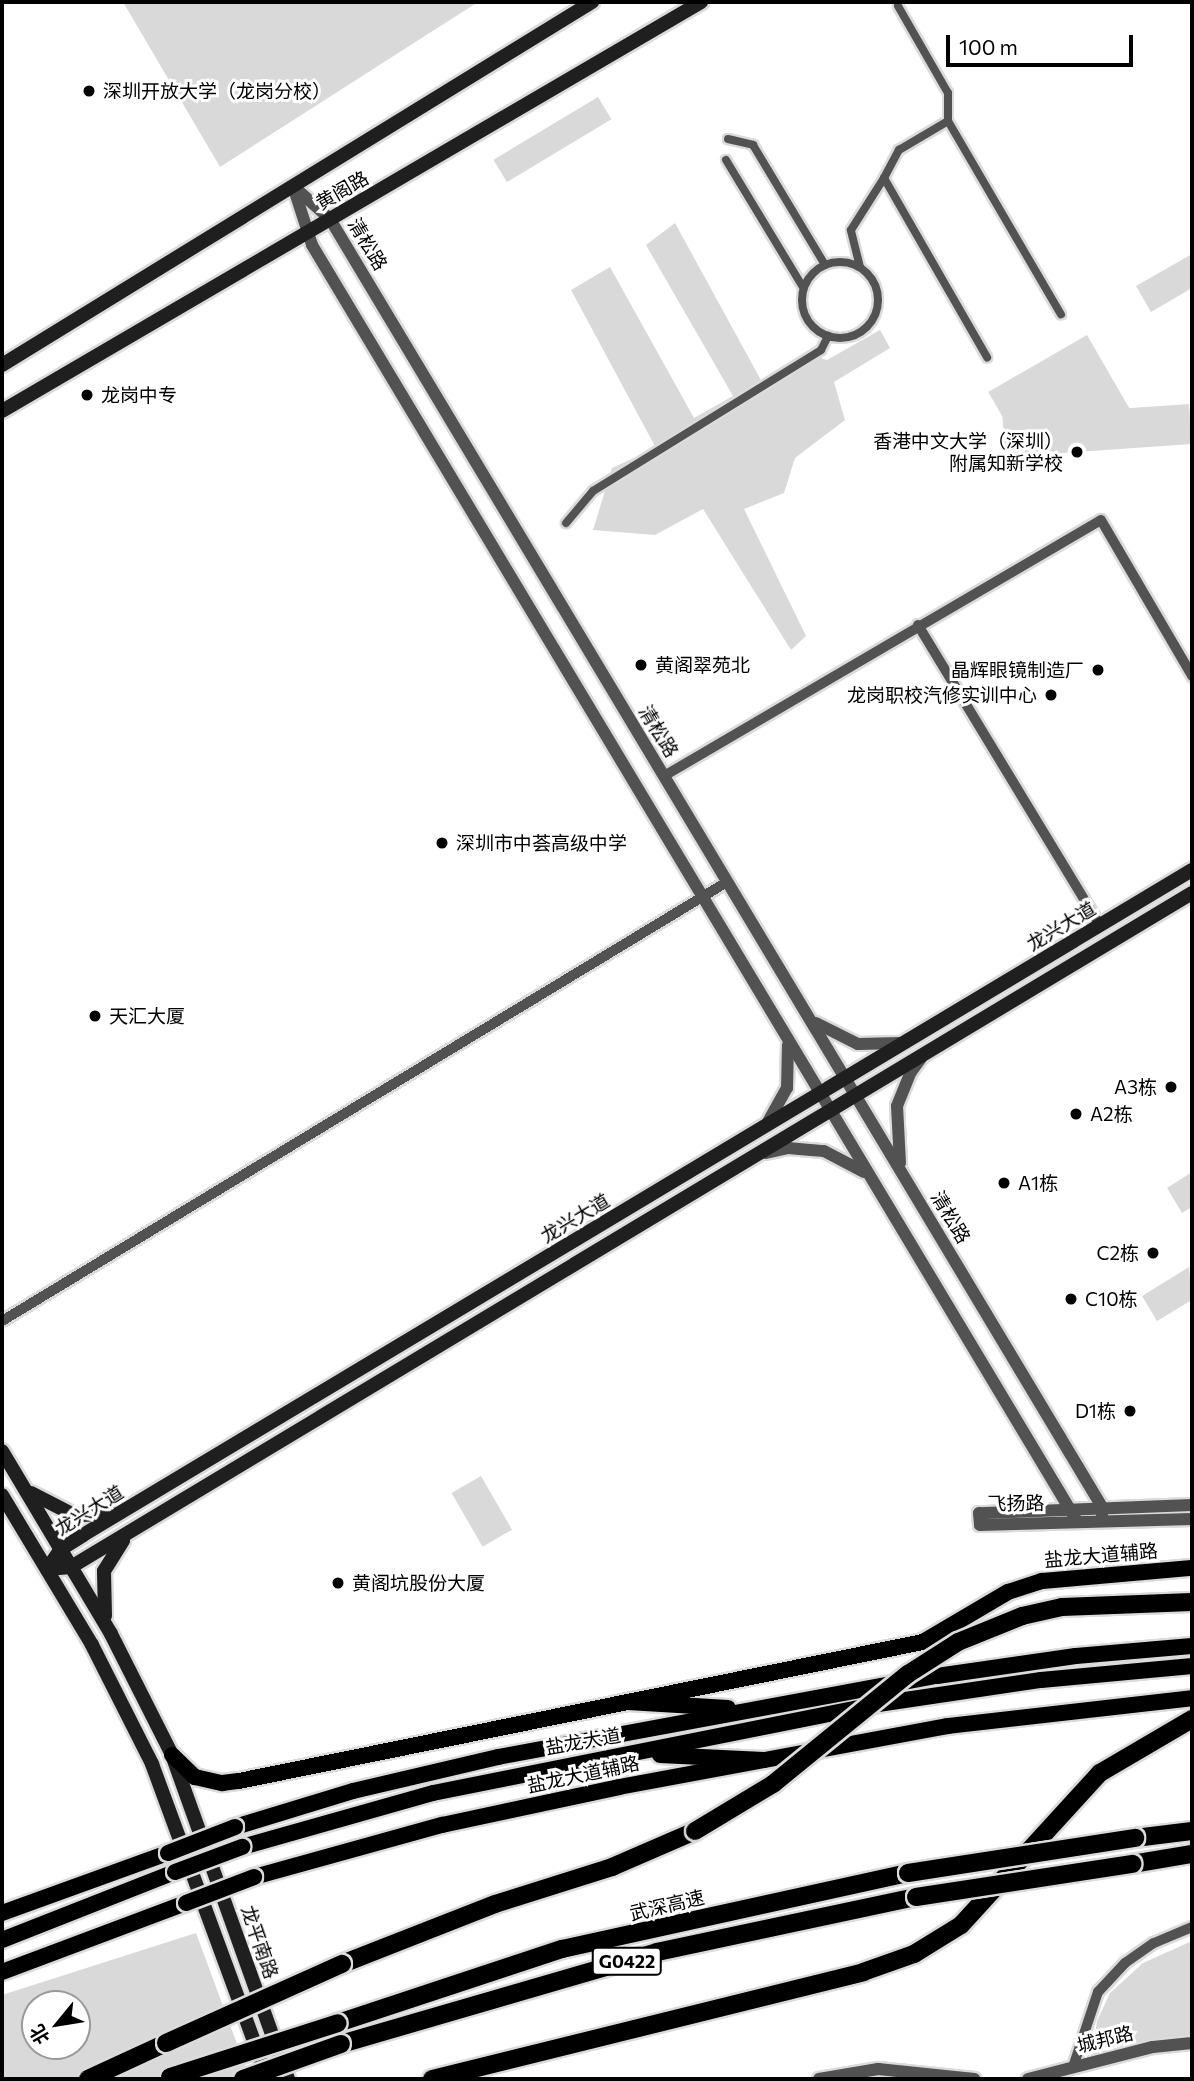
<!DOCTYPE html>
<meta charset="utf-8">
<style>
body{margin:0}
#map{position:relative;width:1194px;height:2081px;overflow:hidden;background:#fff;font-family:Commissioner,"Noto Sans SC",sans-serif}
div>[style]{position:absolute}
.green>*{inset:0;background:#d9d9d9;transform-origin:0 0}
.roads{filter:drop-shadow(2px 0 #dbdbdb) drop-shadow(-2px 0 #dbdbdb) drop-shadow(0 2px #dbdbdb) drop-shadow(0 -2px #dbdbdb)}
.pedestrian>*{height:8px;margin:-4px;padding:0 4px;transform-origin:4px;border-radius:4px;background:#525252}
.pedestrian>.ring{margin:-4px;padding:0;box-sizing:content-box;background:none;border:8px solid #525252;border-radius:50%}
.minor>*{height:10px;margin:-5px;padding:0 5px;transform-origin:5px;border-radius:5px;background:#525252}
.tertiary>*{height:12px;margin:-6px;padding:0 6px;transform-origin:6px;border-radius:6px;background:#525252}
.secondary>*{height:14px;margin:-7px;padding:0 7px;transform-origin:7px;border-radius:7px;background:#1f1f1f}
.primary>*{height:16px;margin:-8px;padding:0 8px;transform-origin:8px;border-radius:8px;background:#000}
.trunk>*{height:16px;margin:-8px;padding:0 8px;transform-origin:8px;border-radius:8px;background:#000}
.motorway>*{height:18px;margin:-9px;padding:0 9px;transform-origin:9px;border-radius:9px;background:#000}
.bridges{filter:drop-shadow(2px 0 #dbdbdb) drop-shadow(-2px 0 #dbdbdb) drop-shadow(0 2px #dbdbdb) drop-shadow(0 -2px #dbdbdb)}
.primary-bridge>*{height:16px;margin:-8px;padding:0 8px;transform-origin:8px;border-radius:8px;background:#000}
.trunk-bridge>*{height:16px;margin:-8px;padding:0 8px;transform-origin:8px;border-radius:8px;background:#000}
.motorway-bridge>*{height:18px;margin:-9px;padding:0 9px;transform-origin:9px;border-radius:9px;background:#000}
.dots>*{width:19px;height:19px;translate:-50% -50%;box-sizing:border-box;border:4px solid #fff;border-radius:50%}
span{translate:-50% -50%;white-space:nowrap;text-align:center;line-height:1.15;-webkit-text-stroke:6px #fff;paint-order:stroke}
.shield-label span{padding:2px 5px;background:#fff;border:2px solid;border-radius:5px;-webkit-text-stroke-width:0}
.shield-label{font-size:18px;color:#000;font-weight:700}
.poi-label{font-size:19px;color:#000}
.left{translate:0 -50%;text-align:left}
.right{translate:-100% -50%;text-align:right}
.street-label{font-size:19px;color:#000}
.frame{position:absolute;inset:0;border:4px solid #000;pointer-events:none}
.north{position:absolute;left:21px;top:1990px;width:70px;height:70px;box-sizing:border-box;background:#fff;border:2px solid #999;border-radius:50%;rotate:240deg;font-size:19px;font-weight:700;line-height:28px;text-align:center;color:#000}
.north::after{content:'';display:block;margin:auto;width:24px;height:32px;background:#000;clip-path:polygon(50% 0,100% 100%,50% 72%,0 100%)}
.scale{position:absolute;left:946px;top:35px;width:187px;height:32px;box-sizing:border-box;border:4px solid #000;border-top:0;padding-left:9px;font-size:21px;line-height:24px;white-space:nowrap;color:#000;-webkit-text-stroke:5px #fff;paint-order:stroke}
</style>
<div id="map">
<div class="green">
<i style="clip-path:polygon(123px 2px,478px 2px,220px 167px)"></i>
<i style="left:598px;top:97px;width:26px;height:122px;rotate:59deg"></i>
<i style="clip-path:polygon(675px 223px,762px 382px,809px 354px,827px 360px,880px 330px,890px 348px,834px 382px,845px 420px,795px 458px,784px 493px,744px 509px,806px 636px,791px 650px,703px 509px,655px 535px,593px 530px,612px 468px,656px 448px,571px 290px,610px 267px,694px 418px,733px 396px,646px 245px)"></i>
<i style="clip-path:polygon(1192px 254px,1192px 288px,1151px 312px,1136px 286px)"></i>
<i style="left:1087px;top:335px;width:87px;height:114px;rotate:60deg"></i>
<i style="left:1189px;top:404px;width:40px;height:187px;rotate:86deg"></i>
<i style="clip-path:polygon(1192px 1172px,1192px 1207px,1182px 1213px,1167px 1188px)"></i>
<i style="clip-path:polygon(1189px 1267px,1192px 1300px,1157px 1321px,1142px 1296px)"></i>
<i style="left:481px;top:1476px;width:62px;height:34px;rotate:60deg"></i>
<i style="clip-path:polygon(evenodd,196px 1933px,250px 2079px,2px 2079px,2px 1995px,196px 1933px,35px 2004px,77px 2004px,77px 2046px,35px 2046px,35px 2004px)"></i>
<i style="clip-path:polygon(1192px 1941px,1192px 2038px,1093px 2049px,1097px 2021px,1110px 1993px,1143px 1963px)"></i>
</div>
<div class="roads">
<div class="pedestrian">
<i style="left:898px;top:6px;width:100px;rotate:60.1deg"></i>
<i style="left:948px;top:93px;width:28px;rotate:90deg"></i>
<i style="left:728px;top:139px;width:26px;rotate:13deg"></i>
<i style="left:753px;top:145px;width:140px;rotate:59deg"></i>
<i style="left:726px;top:160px;width:149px;rotate:58.8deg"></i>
<i style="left:884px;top:178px;width:32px;rotate:-62deg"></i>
<i style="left:899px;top:150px;width:57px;rotate:-30.6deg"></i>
<i style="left:948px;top:121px;width:224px;rotate:59.7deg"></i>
<i class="ring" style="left:802px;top:262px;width:68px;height:68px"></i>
<i style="left:860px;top:267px;width:38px;rotate:-104deg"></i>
<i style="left:851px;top:230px;width:62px;rotate:-57.6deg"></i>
<i style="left:884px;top:178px;width:207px;rotate:60.1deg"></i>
<i style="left:566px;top:523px;width:42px;rotate:-49.8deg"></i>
<i style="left:593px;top:491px;width:268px;rotate:-31.7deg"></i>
<i style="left:821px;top:350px;width:16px;rotate:-63deg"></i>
</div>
<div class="minor">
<i style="left:918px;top:625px;width:351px;rotate:58.8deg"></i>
<i style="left:664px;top:776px;width:506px;rotate:-30.36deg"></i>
<i style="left:1101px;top:520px;width:181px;rotate:59.7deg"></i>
<i style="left:2px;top:1321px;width:848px;rotate:-31.2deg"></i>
<i style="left:1073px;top:2067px;width:79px;rotate:-71.6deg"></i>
<i style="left:1098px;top:1992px;width:40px;rotate:-47deg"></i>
<i style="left:1125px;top:1963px;width:35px;rotate:-35deg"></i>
<i style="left:1154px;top:1943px;width:41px;rotate:-22.8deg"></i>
</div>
<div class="tertiary">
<i style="left:293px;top:186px;width:50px;rotate:41.7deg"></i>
<i style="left:330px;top:219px;width:1502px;rotate:59.06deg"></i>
<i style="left:1102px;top:1507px;width:12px;rotate:90deg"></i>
<i style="left:293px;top:186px;width:62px;rotate:72.1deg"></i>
<i style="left:312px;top:245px;width:1488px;rotate:59.06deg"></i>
<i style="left:816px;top:1023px;width:47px;rotate:26.6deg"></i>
<i style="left:858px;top:1044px;width:42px;rotate:-1.4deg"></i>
<i style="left:768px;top:1122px;width:39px;rotate:-61deg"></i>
<i style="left:787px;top:1088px;width:43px;rotate:-88.7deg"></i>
<i style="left:766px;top:1153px;width:23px;rotate:-13deg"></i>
<i style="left:788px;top:1148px;width:36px;rotate:5deg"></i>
<i style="left:824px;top:1151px;width:45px;rotate:27.7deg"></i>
<i style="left:900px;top:1163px;width:57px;rotate:-93deg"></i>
<i style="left:897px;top:1106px;width:37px;rotate:-68deg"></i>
<i style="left:911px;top:1072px;width:17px;rotate:-54deg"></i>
<i style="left:1192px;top:1505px;width:213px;rotate:177.8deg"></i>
<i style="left:979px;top:1513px;width:12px;rotate:85deg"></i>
<i style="left:980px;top:1525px;width:212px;rotate:-1.6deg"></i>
<i style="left:819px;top:2079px;width:60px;rotate:-9.6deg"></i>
<i style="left:878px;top:2069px;width:97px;rotate:5.9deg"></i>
<i style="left:1028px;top:2079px;width:129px;rotate:-14.4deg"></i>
<i style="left:1153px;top:2047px;width:39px;rotate:-6deg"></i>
</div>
<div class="secondary">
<i style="left:2px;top:365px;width:693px;rotate:-31.6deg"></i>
<i style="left:2px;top:411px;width:810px;rotate:-30.33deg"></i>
<i style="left:2px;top:1451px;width:213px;rotate:59.2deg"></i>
<i style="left:111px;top:1634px;width:136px;rotate:63.2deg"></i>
<i style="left:172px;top:1755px;width:344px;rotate:70.3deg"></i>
<i style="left:31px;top:1493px;width:48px;rotate:27.1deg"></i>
<i style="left:74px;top:1515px;width:39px;rotate:-1deg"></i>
<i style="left:2px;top:1495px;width:175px;rotate:59deg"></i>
<i style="left:92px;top:1645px;width:133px;rotate:63.2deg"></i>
<i style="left:152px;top:1764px;width:336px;rotate:69.8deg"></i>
<i style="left:47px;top:1569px;width:24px;rotate:-55deg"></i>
<i style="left:61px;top:1549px;width:26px;rotate:-32deg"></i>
<i style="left:83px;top:1535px;width:1293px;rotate:-30.95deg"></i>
<i style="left:47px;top:1569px;width:24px;rotate:-5deg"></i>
<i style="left:71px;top:1567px;width:1308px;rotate:-31.02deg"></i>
<i style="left:105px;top:1616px;width:45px;rotate:-91.3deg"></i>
<i style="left:104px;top:1571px;width:36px;rotate:-58deg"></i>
</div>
<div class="primary">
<i style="left:172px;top:1755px;width:32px;rotate:44deg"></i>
<i style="left:195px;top:1777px;width:28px;rotate:13deg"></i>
<i style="left:222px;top:1783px;width:17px;rotate:-7deg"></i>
<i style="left:239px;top:1781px;width:698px;rotate:-11.49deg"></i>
<i style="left:923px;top:1642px;width:99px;rotate:-30.5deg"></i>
<i style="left:1008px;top:1592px;width:36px;rotate:-18deg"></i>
<i style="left:1042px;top:1581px;width:151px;rotate:-5deg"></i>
<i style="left:254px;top:1877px;width:195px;rotate:-15.5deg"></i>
<i style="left:442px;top:1825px;width:181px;rotate:-12.1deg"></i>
<i style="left:619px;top:1787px;width:335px;rotate:-10.5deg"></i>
<i style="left:948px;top:1726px;width:246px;rotate:-6.5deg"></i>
<i style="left:2px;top:1972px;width:197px;rotate:-20.6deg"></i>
</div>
<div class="trunk">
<i style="left:628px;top:1702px;width:100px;rotate:3.4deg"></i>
<i style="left:660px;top:1755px;width:104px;rotate:2.8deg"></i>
<i style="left:235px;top:1827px;width:123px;rotate:-17deg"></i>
<i style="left:353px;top:1791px;width:149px;rotate:-13.2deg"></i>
<i style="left:498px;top:1757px;width:446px;rotate:-10.5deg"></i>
<i style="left:937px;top:1676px;width:140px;rotate:-8.2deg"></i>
<i style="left:1076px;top:1656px;width:116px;rotate:-4.9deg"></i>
<i style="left:242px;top:1847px;width:198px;rotate:-15.8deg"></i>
<i style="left:433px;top:1793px;width:454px;rotate:-11.3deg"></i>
<i style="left:878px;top:1704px;width:165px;rotate:-8.4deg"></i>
<i style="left:1041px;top:1680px;width:152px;rotate:-5.3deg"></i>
<i style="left:2px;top:1913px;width:177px;rotate:-19.9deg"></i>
<i style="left:2px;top:1940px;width:186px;rotate:-21.5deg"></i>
</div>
<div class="motorway">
<i style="left:1135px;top:1838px;width:57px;rotate:-7deg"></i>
<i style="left:1132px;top:1864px;width:61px;rotate:-9.5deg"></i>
<i style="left:342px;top:1964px;width:164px;rotate:-21.4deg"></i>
<i style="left:495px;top:1904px;width:123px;rotate:-17.5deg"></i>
<i style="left:612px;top:1867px;width:90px;rotate:-23.4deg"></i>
<i style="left:338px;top:2023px;width:236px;rotate:-18.3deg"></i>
<i style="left:562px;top:1949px;width:354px;rotate:-12.4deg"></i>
<i style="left:341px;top:2044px;width:329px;rotate:-16.2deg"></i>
<i style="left:657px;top:1952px;width:265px;rotate:-12deg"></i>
<i style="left:88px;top:2079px;width:86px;rotate:-24.8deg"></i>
<i style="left:432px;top:2079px;width:444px;rotate:-13.9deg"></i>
<i style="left:863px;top:1972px;width:54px;rotate:-19.4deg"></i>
<i style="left:914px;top:1954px;width:55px;rotate:-31.7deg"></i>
<i style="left:961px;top:1925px;width:206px;rotate:-47.6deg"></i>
<i style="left:1100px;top:1773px;width:107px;rotate:-30.4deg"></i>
</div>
</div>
<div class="bridges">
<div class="primary-bridge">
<i style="left:186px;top:1903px;width:73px;rotate:-20.9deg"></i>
</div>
<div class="trunk-bridge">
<i style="left:168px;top:1853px;width:72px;rotate:-21.2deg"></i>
<i style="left:175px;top:1872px;width:72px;rotate:-20.5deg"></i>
</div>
<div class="motorway-bridge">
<i style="left:695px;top:1831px;width:91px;rotate:-31.1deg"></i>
<i style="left:773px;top:1784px;width:174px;rotate:-39.2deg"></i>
<i style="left:908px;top:1674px;width:59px;rotate:-32.6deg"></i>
<i style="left:958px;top:1642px;width:69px;rotate:-22.1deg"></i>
<i style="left:1022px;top:1616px;width:41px;rotate:-12.7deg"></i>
<i style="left:1062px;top:1607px;width:130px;rotate:-2.2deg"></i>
<i style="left:908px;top:1873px;width:230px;rotate:-8.8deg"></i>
<i style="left:916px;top:1897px;width:219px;rotate:-8.7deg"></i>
<i style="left:166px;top:2043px;width:193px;rotate:-24.2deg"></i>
<i style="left:170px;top:2077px;width:176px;rotate:-17.8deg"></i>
<i style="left:243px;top:2079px;width:104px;rotate:-19.7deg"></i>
</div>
</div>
<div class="dots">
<i style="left:89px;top:91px;background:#000"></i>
<i style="left:87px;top:395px;background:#000"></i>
<i style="left:1077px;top:452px;background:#000"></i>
<i style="left:641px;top:665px;background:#000"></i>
<i style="left:1098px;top:670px;background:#000"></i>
<i style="left:1051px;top:695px;background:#000"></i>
<i style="left:442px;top:843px;background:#000"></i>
<i style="left:95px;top:1016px;background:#000"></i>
<i style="left:1171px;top:1087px;background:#000"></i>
<i style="left:1076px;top:1114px;background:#000"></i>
<i style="left:1004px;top:1183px;background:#000"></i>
<i style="left:1153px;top:1253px;background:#000"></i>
<i style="left:1071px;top:1299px;background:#000"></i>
<i style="left:1130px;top:1411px;background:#000"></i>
<i style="left:338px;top:1583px;background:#000"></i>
</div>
<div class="shield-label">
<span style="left:627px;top:1961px">G0422</span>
</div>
<div class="poi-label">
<span class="left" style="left:103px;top:91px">深圳开放大学（龙岗分校）</span>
<span class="left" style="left:101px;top:395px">龙岗中专</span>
<span class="right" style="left:1063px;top:452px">香港中文大学（深圳）<br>附属知新学校</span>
<span class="left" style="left:655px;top:665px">黄阁翠苑北</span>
<span class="right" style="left:1084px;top:670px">晶辉眼镜制造厂</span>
<span class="right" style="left:1037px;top:695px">龙岗职校汽修实训中心</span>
<span class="left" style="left:456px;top:843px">深圳市中荟高级中学</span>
<span class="left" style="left:109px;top:1016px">天汇大厦</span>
<span class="right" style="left:1157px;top:1087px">A3栋</span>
<span class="left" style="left:1090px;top:1114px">A2栋</span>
<span class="left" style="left:1018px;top:1183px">A1栋</span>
<span class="right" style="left:1139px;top:1253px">C2栋</span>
<span class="left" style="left:1085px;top:1299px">C10栋</span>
<span class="right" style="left:1116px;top:1411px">D1栋</span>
<span class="left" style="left:352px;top:1583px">黄阁坑股份大厦</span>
</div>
<div class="street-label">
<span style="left:342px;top:190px;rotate:-30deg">黄阁路</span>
<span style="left:368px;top:244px;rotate:59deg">清松路</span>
<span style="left:659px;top:731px;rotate:59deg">清松路</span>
<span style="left:1061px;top:926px;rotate:-31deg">龙兴大道</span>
<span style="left:951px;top:1217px;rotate:59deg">清松路</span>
<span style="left:575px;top:1218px;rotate:-31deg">龙兴大道</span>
<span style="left:1016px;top:1503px;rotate:-1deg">飞扬路</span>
<span style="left:89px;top:1510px;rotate:-32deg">龙兴大道</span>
<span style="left:1101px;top:1555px;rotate:-5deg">盐龙大道辅路</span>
<span style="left:583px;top:1741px;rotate:-10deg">盐龙大道</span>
<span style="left:583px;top:1774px;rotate:-12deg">盐龙大道辅路</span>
<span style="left:667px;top:1905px;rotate:-13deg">武深高速</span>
<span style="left:260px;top:1942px;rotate:71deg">龙平南路</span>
<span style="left:1105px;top:2039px;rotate:-14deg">城邦路</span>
</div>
<div class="frame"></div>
<div class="north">北</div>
<div class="scale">100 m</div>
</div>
